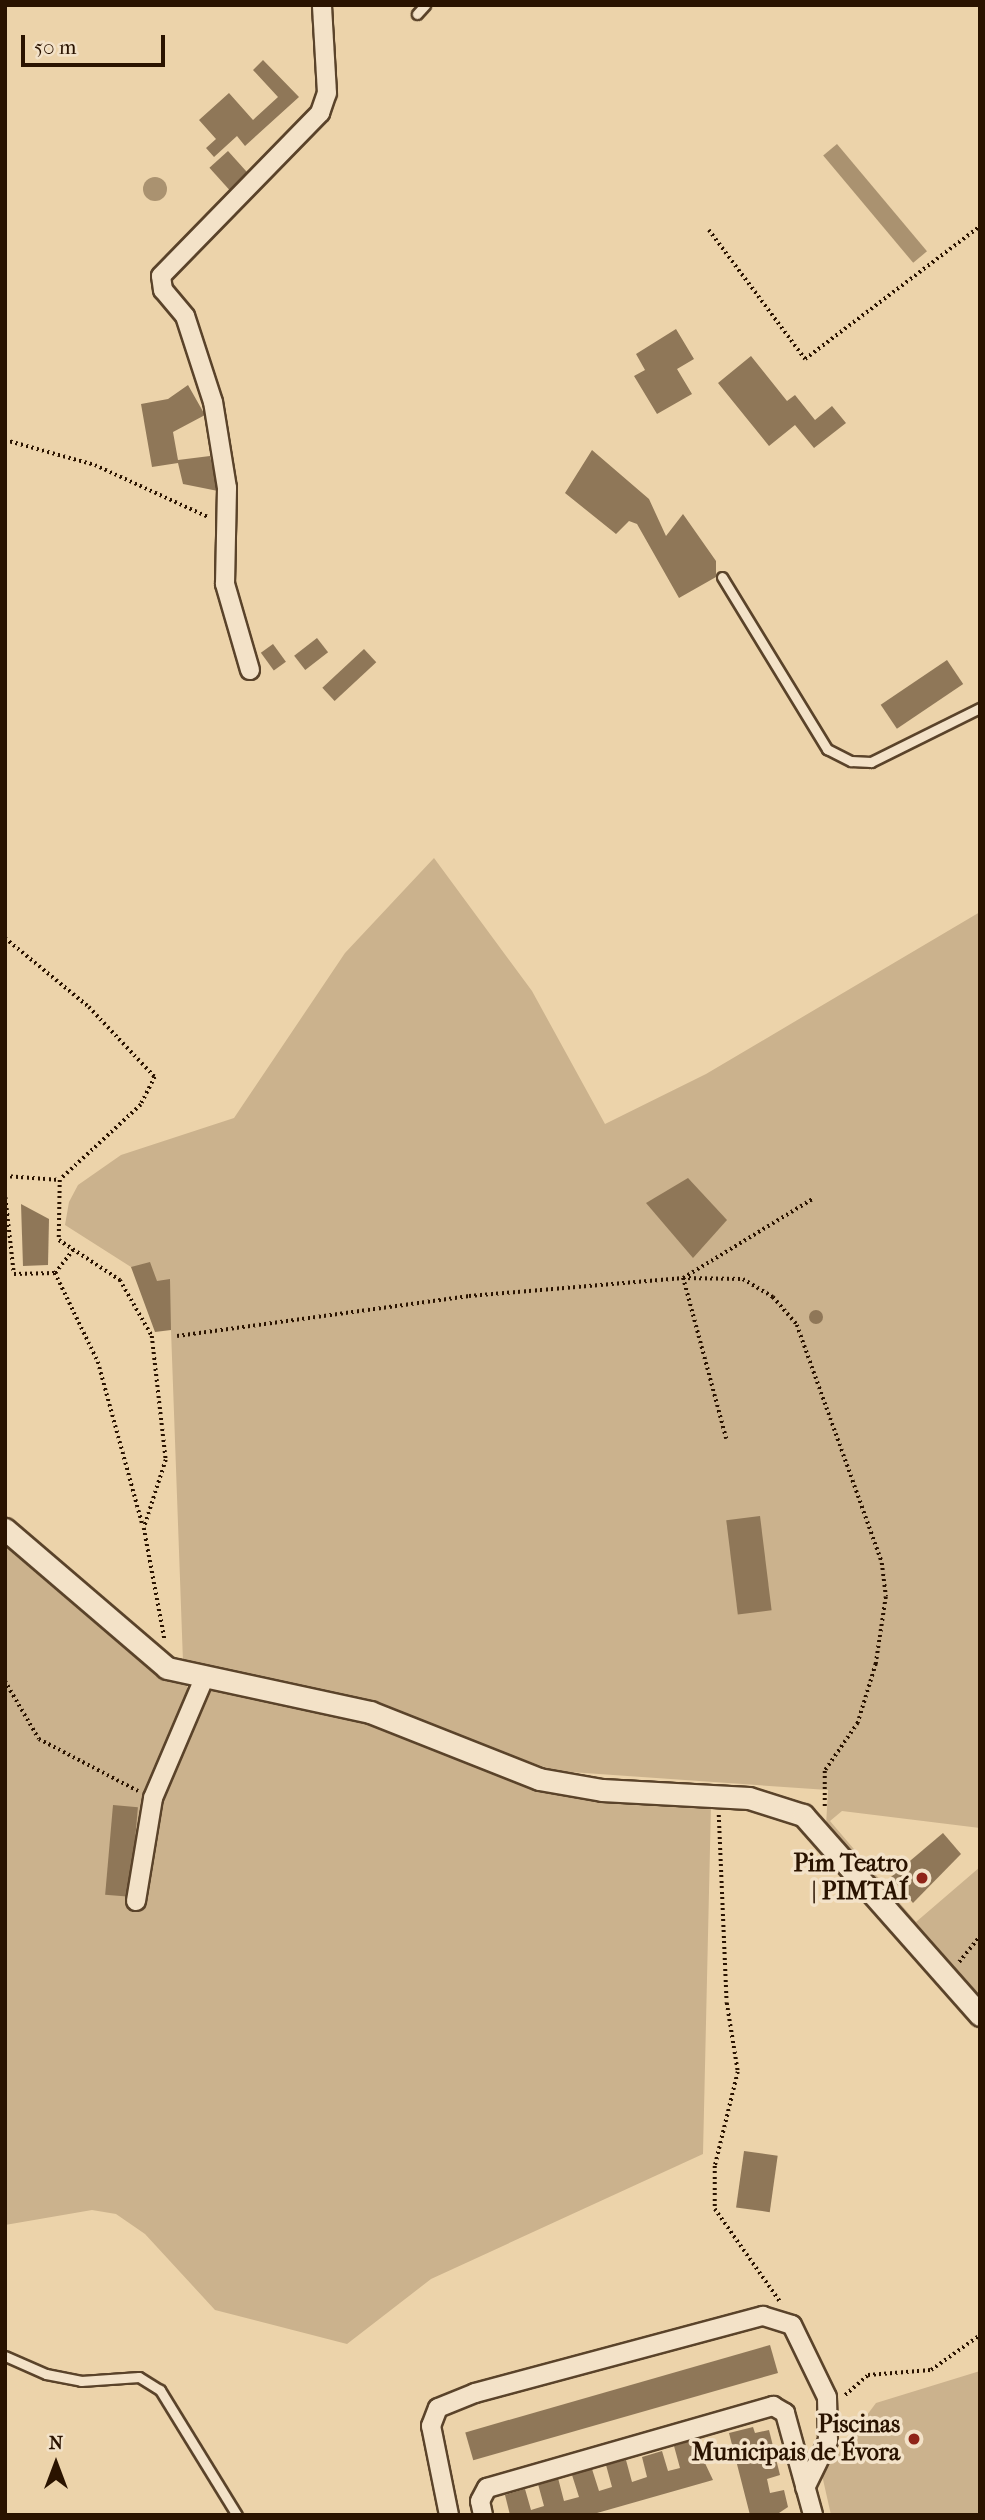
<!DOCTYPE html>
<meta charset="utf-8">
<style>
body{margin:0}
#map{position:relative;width:985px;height:2520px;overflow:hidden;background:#ecd3aa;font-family:"IM FELL French Canon",serif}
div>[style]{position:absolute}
.green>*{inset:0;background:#cbb28d}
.water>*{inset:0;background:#aa9270;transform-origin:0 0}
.round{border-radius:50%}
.building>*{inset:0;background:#8f7758;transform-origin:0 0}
.path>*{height:3.5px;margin-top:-1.75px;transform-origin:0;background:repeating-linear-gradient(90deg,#2a1300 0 2px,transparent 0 5.5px)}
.roads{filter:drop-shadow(2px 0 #5a432a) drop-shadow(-2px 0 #5a432a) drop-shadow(0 2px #5a432a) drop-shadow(0 -2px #5a432a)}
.service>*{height:9px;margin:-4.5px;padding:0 4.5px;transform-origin:4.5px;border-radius:4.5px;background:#f3e2c8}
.minor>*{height:18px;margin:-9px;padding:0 9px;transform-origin:9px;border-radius:9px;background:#f3e2c8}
.tertiary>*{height:21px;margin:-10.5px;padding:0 10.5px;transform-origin:10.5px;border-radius:10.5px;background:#f3e2c8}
.dots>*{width:19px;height:19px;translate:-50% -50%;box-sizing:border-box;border:4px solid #f3e2c8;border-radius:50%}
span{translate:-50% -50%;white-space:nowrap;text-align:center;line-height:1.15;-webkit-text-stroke:7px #f3e2c8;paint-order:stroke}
.poi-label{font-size:24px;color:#2a1300;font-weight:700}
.right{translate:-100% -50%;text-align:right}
.frame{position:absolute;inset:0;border:7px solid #2a1300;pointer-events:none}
.north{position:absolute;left:21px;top:2429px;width:70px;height:70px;-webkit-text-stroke:5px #f3e2c8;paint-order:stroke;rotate:0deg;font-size:19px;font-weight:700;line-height:28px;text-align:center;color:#2a1300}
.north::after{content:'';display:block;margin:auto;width:24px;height:32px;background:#2a1300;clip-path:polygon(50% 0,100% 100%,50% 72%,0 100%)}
.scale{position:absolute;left:21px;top:35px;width:144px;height:32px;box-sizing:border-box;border:4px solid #2a1300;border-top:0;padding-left:9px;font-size:21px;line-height:24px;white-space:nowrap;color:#2a1300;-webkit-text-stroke:5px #f3e2c8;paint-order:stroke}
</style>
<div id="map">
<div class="green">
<i style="clip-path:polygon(434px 858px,532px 991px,605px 1124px,706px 1074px,980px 912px,980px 1828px,842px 1811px,830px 1821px,916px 1922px,980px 1867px,980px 2004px,826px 1826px,828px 1790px,556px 1771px,350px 1698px,183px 1662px,171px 1330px,131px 1267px,65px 1225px,69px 1202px,78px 1185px,121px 1155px,234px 1118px,345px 953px)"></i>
<i style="clip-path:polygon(5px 1536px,147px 1667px,187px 1682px,187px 1689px,240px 1692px,394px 1726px,510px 1773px,711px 1804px,703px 2154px,431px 2279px,347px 2344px,215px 2310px,145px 2234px,116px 2214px,92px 2210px,5px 2225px)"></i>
<i style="clip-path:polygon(980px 2371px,980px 2515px,831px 2515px,822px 2475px,876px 2403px)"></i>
</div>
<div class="water">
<i style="left:837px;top:144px;width:140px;height:18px;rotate:50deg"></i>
<i class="round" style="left:143px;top:177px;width:24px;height:24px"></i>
</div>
<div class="building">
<i style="clip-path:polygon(263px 60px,299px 97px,245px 146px,237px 136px,214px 157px,206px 148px,216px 139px,199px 120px,229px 93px,253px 120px,278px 97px,253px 70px)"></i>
<i style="left:228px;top:151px;width:36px;height:25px;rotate:48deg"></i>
<i style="clip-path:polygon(676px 329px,694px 359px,677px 369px,692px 394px,657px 414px,634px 376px,645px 370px,636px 354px)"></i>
<i style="clip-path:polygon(751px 356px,787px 401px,795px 395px,815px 420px,832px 406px,846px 423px,814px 448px,795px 425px,769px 446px,718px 383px)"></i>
<i style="clip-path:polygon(188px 385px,205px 415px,173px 432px,178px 460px,210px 456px,218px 491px,183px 484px,178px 463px,152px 467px,141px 404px,168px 399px)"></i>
<i style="clip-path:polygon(592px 450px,649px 499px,666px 536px,683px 514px,716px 561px,716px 577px,679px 598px,637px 524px,629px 521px,616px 534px,565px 493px)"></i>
<i style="left:317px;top:638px;width:18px;height:29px;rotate:52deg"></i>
<i style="left:273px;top:644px;width:22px;height:15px;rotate:54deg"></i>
<i style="left:364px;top:649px;width:18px;height:57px;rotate:47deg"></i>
<i style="left:947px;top:660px;width:29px;height:80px;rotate:56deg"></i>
<i style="clip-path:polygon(688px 1178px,727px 1220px,693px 1258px,646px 1203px)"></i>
<i style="clip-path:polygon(21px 1204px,49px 1219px,48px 1265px,23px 1266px)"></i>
<i style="clip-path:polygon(150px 1262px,157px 1281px,170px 1279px,171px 1330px,155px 1332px,131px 1267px)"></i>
<i class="round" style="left:809px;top:1310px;width:14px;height:14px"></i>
<i style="left:760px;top:1516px;width:95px;height:34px;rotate:83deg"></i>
<i style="left:113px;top:1805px;width:25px;height:90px;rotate:5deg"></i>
<i style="clip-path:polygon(943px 1833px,961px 1854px,913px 1903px,891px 1877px)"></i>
<i style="left:744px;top:2151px;width:34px;height:57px;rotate:8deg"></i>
<i style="left:770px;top:2345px;width:29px;height:317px;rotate:74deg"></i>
<i style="clip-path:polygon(753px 2427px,755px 2433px,769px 2430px,773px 2446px,759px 2450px,762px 2462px,776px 2459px,780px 2475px,767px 2479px,770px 2493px,784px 2490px,788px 2507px,776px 2515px,750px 2515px,729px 2433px)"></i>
<i style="clip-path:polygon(694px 2440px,713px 2480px,590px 2515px,510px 2515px,505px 2495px,525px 2489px,531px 2510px,544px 2506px,538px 2484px,558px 2478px,564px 2501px,579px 2497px,572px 2475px,592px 2469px,599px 2491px,612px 2487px,606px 2465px,626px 2460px,632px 2482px,647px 2477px,642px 2457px,662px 2451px,668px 2471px,680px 2468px,674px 2446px)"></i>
</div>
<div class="path">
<i style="left:709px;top:230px;width:161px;rotate:53.3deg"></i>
<i style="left:805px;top:359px;width:220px;rotate:-37.2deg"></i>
<i style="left:5px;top:440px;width:93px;rotate:15.5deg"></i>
<i style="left:95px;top:465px;width:124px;rotate:24.7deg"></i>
<i style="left:5px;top:938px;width:109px;rotate:39.4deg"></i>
<i style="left:89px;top:1007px;width:96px;rotate:46.7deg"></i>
<i style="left:155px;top:1077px;width:31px;rotate:117deg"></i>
<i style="left:141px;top:1105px;width:110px;rotate:137.2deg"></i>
<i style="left:60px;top:1180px;width:60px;rotate:91deg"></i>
<i style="left:59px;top:1240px;width:73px;rotate:33.3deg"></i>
<i style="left:120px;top:1280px;width:64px;rotate:60.3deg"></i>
<i style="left:152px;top:1336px;width:125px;rotate:83.6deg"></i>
<i style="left:166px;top:1460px;width:71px;rotate:107.9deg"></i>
<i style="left:144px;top:1528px;width:115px;rotate:79.5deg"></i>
<i style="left:5px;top:1176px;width:55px;rotate:4.2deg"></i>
<i style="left:5px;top:1192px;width:82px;rotate:83.7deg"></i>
<i style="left:14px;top:1274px;width:41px;rotate:-1.4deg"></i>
<i style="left:55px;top:1273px;width:99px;rotate:64.2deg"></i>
<i style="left:98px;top:1362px;width:170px;rotate:74.7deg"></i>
<i style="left:55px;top:1273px;width:29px;rotate:-52deg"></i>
<i style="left:177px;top:1336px;width:295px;rotate:-7.8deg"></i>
<i style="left:469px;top:1296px;width:215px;rotate:-4.8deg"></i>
<i style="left:683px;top:1278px;width:153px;rotate:-31.4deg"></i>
<i style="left:726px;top:1439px;width:167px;rotate:-105deg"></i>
<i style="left:683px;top:1278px;width:60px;rotate:1deg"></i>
<i style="left:743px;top:1279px;width:35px;rotate:31deg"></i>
<i style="left:773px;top:1297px;width:37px;rotate:49deg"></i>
<i style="left:797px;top:1325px;width:253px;rotate:70.3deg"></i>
<i style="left:882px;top:1563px;width:34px;rotate:83deg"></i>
<i style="left:886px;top:1597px;width:68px;rotate:98.5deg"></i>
<i style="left:876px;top:1664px;width:62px;rotate:107deg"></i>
<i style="left:858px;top:1723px;width:58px;rotate:124.5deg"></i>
<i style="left:825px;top:1771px;width:38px;rotate:90deg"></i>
<i style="left:5px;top:1681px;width:67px;rotate:59.6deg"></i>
<i style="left:39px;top:1739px;width:112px;rotate:27.7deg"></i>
<i style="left:719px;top:1815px;width:188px;rotate:87.6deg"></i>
<i style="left:727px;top:2003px;width:70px;rotate:80.9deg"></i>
<i style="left:738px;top:2072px;width:97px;rotate:103.7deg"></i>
<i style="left:715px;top:2166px;width:43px;rotate:90deg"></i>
<i style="left:715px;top:2209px;width:115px;rotate:54.9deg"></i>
<i style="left:959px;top:1962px;width:33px;rotate:-51deg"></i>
<i style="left:845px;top:2395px;width:30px;rotate:-41deg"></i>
<i style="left:868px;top:2375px;width:63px;rotate:-4.5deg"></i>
<i style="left:931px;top:2370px;width:60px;rotate:-35.5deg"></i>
</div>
<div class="roads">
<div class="service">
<i style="left:417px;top:14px;width:12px;rotate:-48deg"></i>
<i style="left:722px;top:577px;width:202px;rotate:58.6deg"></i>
<i style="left:827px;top:749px;width:27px;rotate:27deg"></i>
<i style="left:851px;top:761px;width:20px;rotate:3deg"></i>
<i style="left:871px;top:762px;width:122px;rotate:-26.4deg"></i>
<i style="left:5px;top:2356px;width:45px;rotate:23.7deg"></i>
<i style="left:46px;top:2374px;width:36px;rotate:11deg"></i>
<i style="left:81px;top:2381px;width:58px;rotate:-3.9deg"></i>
<i style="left:139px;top:2377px;width:25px;rotate:32deg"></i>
<i style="left:160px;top:2390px;width:147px;rotate:58.4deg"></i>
</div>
<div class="minor">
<i style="left:250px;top:670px;width:90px;rotate:-106.2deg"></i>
<i style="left:225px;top:584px;width:96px;rotate:-88.8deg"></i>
<i style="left:227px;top:488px;width:87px;rotate:-99.2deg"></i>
<i style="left:213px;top:402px;width:90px;rotate:-108deg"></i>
<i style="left:185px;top:316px;width:34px;rotate:-130deg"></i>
<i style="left:163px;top:290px;width:14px;rotate:-98deg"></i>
<i style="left:161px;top:276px;width:228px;rotate:-45.7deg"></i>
<i style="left:320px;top:113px;width:21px;rotate:-71deg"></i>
<i style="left:327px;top:93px;width:88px;rotate:-93.3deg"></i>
<i style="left:136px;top:1901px;width:104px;rotate:-80.6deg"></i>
<i style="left:153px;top:1798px;width:133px;rotate:-66.9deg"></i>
<i style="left:449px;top:2515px;width:91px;rotate:-101.4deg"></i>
<i style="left:431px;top:2426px;width:19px;rotate:-69deg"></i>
<i style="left:438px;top:2408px;width:40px;rotate:-22deg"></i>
<i style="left:475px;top:2393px;width:298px;rotate:-15deg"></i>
<i style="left:763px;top:2316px;width:30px;rotate:17deg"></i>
<i style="left:792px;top:2325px;width:80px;rotate:64.1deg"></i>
<i style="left:827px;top:2397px;width:44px;rotate:88.7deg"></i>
<i style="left:828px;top:2441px;width:52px;rotate:116.1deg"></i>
<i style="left:483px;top:2515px;width:14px;rotate:-102deg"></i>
<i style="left:480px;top:2501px;width:15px;rotate:-62deg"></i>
<i style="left:487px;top:2488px;width:298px;rotate:-16deg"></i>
<i style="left:773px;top:2406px;width:14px;rotate:30deg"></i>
<i style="left:785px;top:2413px;width:106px;rotate:74.6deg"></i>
</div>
<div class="tertiary">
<i style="left:5px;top:1529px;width:213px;rotate:40.6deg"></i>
<i style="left:167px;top:1668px;width:208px;rotate:12.2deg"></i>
<i style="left:370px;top:1712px;width:182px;rotate:21.6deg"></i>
<i style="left:539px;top:1779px;width:64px;rotate:9.9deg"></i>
<i style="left:602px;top:1790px;width:147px;rotate:3.1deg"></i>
<i style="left:749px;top:1798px;width:57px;rotate:17.5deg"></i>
<i style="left:803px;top:1815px;width:267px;rotate:48.5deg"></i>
</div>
</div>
<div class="dots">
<i style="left:922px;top:1878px;background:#8f2418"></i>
<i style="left:914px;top:2439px;background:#8f2418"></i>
</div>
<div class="poi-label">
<span class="right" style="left:908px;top:1878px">Pim Teatro<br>| PIMTAÍ</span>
<span class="right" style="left:900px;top:2439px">Piscinas<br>Municipais de Évora</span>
</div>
<div class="frame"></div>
<div class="north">N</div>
<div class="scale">50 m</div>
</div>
